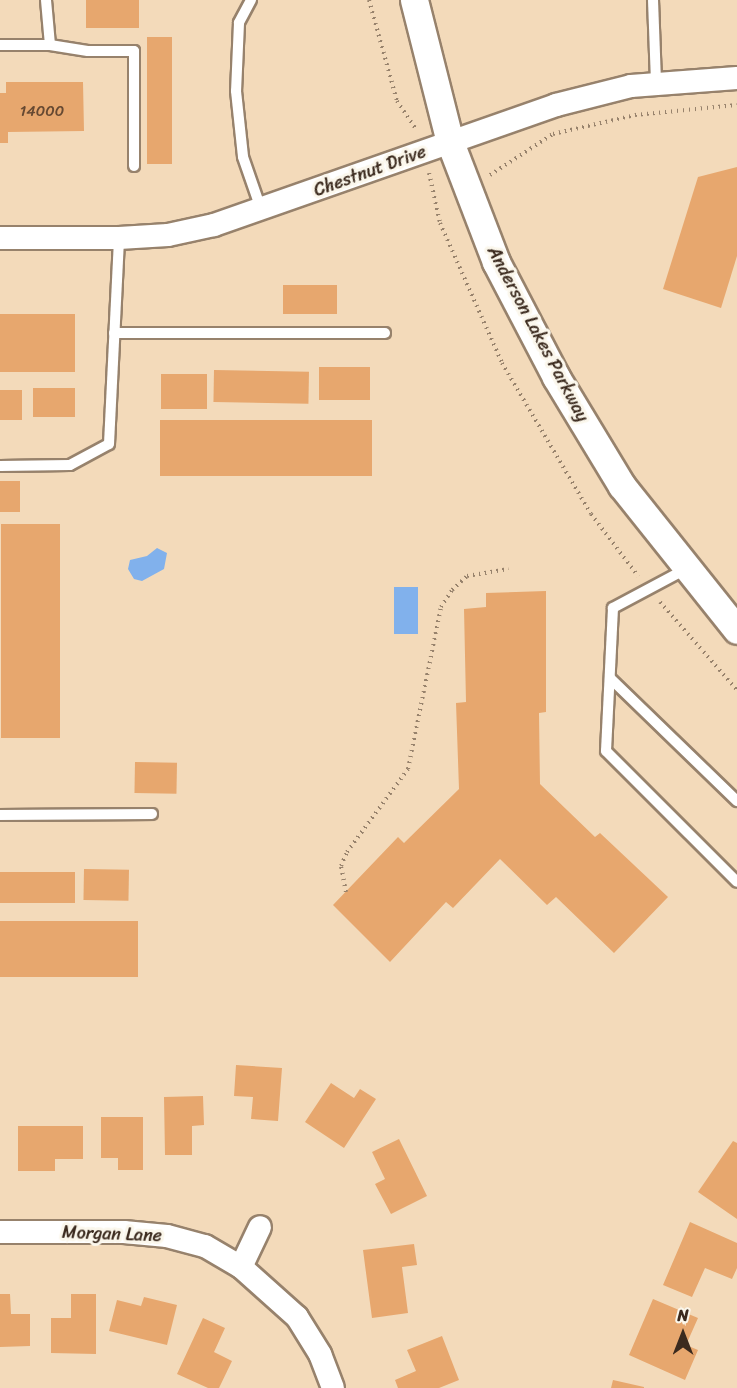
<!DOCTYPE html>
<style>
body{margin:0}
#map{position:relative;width:737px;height:1388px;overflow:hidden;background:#f3daba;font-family:Sriracha,sans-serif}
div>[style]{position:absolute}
.water>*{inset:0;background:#81b1ec;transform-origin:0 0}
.building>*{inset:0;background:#e7a76e;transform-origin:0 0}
.path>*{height:4px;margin-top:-2px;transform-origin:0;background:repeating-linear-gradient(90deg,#97826c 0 1.5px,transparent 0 6px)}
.roads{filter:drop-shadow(2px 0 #97826c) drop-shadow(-2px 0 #97826c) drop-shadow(0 2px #97826c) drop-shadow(0 -2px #97826c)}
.service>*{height:10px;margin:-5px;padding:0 5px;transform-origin:5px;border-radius:5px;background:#fff}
.minor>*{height:22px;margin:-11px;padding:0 11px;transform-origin:11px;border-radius:11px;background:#fff}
.tertiary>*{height:27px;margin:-13.5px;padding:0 13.5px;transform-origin:13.5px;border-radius:13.5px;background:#fff}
span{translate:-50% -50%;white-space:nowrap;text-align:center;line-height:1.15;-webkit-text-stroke:6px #fbf7ec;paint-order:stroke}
.number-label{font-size:15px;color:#664932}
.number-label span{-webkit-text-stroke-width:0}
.street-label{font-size:18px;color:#3b2a1e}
.north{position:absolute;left:653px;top:1304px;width:60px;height:60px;-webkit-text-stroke:4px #fbf7ec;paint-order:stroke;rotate:0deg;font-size:16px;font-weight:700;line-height:24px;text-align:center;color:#3b2a1e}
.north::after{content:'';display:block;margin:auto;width:21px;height:27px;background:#3b2a1e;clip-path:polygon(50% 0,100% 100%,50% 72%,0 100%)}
</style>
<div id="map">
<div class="water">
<i style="clip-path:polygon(157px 548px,167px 553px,164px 569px,142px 581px,134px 579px,128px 569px,130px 560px,147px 556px)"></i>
<i style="left:394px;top:587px;width:24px;height:47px"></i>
</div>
<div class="building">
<i style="left:86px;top:0;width:53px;height:28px"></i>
<i style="left:147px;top:37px;width:25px;height:127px"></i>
<i style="clip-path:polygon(6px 82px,83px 82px,84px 131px,8px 132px,8px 143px,0 143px,0 93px,6px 93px)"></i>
<i style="clip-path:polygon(737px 167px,737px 256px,721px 308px,663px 289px,698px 177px)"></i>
<i style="left:283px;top:285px;width:54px;height:29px"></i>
<i style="left:0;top:314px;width:75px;height:58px"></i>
<i style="left:370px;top:367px;width:33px;height:51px;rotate:90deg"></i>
<i style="left:214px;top:370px;width:95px;height:32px;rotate:1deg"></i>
<i style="left:161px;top:374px;width:46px;height:35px"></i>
<i style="left:33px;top:388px;width:42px;height:29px"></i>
<i style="left:0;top:390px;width:22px;height:30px"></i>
<i style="left:160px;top:420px;width:212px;height:56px"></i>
<i style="left:0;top:481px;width:20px;height:31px"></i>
<i style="left:60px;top:524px;width:214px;height:59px;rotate:90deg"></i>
<i style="clip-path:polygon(546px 591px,546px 712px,539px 713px,540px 784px,595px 837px,600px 833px,668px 897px,614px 953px,556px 897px,547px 905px,500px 859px,453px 908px,446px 902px,390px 962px,333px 905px,398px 837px,404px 843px,459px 789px,456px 703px,466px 702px,464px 609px,486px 607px,486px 593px)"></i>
<i style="left:135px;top:762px;width:42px;height:31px;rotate:1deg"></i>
<i style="left:84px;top:869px;width:45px;height:31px;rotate:1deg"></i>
<i style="left:0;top:872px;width:75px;height:31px"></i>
<i style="left:138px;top:921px;width:56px;height:138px;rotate:90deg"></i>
<i style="clip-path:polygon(236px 1065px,282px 1068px,278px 1121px,251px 1119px,253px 1097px,234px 1096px)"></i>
<i style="clip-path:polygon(331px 1083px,354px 1098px,360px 1089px,376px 1099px,344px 1148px,305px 1122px)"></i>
<i style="clip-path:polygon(203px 1096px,204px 1125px,192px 1126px,192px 1155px,165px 1155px,164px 1097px)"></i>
<i style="clip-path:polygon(101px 1117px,143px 1117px,143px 1170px,118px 1170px,118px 1158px,101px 1158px)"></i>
<i style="clip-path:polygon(18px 1126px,83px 1126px,83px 1159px,55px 1159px,55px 1171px,18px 1171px)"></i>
<i style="clip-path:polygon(399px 1139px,427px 1196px,391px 1214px,375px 1184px,385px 1179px,372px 1152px)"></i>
<i style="clip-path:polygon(733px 1141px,737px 1143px,737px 1219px,698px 1192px)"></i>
<i style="clip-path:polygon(690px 1222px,737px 1243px,737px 1268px,732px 1279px,705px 1268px,692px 1297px,663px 1285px)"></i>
<i style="clip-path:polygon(414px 1244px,417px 1265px,402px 1267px,408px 1313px,372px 1318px,363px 1250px)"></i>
<i style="clip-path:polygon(0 1294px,10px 1294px,11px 1314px,30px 1314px,30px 1346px,0 1347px)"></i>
<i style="clip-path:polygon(71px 1294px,96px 1294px,96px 1354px,51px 1353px,51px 1318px,71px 1318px)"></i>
<i style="clip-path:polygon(144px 1297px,177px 1305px,167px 1345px,109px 1331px,117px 1300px,141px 1306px)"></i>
<i style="clip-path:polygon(653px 1299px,698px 1318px,686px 1345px,698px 1350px,685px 1380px,629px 1355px)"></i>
<i style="clip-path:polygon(203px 1318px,225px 1328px,214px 1352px,232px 1361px,219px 1388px,208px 1388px,177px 1374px)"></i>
<i style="clip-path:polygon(442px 1336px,459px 1380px,439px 1388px,398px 1388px,395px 1380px,416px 1371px,407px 1350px)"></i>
<i style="clip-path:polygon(613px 1380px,644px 1387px,644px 1388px,611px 1388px)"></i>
</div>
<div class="path">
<i style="left:369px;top:0;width:105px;rotate:74.5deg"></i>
<i style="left:397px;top:101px;width:34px;rotate:56deg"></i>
<i style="left:429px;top:173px;width:51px;rotate:77.6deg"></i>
<i style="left:440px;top:223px;width:153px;rotate:66.1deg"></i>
<i style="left:502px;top:363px;width:175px;rotate:59.5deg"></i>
<i style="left:591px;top:514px;width:78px;rotate:52.8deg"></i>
<i style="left:490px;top:175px;width:75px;rotate:-33.1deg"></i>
<i style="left:553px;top:134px;width:84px;rotate:-13deg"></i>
<i style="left:635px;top:115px;width:102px;rotate:-5.6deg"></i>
<i style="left:660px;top:602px;width:117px;rotate:48.8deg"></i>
<i style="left:346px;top:892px;width:26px;rotate:-101deg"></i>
<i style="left:341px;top:866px;width:15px;rotate:-67deg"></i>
<i style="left:347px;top:852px;width:103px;rotate:-53.7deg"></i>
<i style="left:408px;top:769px;width:165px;rotate:-78.5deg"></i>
<i style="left:441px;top:607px;width:20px;rotate:-57deg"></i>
<i style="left:452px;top:590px;width:21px;rotate:-43deg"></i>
<i style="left:467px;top:576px;width:42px;rotate:-9.7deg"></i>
</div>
<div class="roads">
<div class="service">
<i style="left:251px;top:0;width:26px;rotate:118deg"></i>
<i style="left:239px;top:23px;width:68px;rotate:92.5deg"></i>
<i style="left:236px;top:91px;width:66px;rotate:83.9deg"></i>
<i style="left:243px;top:157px;width:55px;rotate:70.9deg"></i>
<i style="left:653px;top:0;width:83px;rotate:87.9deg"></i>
<i style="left:0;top:45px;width:50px"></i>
<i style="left:50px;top:45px;width:45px;rotate:-95.1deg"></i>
<i style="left:50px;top:45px;width:38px;rotate:9deg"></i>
<i style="left:88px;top:51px;width:46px"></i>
<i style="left:134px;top:51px;width:115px;rotate:90deg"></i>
<i style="left:114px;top:333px;width:271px"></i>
<i style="left:0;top:466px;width:70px;rotate:-0.8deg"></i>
<i style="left:70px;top:465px;width:44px;rotate:-28.3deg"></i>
<i style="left:109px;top:444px;width:206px;rotate:-87.2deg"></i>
<i style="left:686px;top:569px;width:83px;rotate:151.9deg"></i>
<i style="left:613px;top:608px;width:143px;rotate:92.8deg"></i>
<i style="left:606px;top:751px;width:185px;rotate:45deg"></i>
<i style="left:610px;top:678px;width:177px;rotate:44.1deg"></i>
<i style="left:0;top:815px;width:152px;rotate:-0.4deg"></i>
</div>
<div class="minor">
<i style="left:0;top:238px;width:119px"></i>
<i style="left:119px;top:238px;width:49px;rotate:-3.5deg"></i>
<i style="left:168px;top:235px;width:47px;rotate:-12.3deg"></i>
<i style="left:214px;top:225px;width:362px;rotate:-19.3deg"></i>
<i style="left:556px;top:105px;width:77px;rotate:-14.2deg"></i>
<i style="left:631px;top:86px;width:106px;rotate:-4.3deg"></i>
<i style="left:0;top:1232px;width:124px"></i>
<i style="left:124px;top:1232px;width:43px;rotate:5.3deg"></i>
<i style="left:167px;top:1236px;width:39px;rotate:15deg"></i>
<i style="left:205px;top:1246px;width:42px;rotate:30.3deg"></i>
<i style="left:241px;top:1267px;width:75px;rotate:41.8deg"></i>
<i style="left:297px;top:1317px;width:44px;rotate:58.1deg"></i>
<i style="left:320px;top:1354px;width:36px;rotate:69deg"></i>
<i style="left:241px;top:1267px;width:44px;rotate:-64.6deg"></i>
</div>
<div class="tertiary">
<i style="left:414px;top:0;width:146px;rotate:75.8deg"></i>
<i style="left:450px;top:142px;width:129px;rotate:69deg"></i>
<i style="left:496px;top:262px;width:130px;rotate:62.4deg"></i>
<i style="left:556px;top:377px;width:127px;rotate:58.8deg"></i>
<i style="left:622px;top:486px;width:184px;rotate:51.4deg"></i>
</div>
</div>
<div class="number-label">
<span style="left:42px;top:112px">14000</span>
</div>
<div class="street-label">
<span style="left:370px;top:171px;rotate:-20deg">Chestnut Drive</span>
<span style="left:538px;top:334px;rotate:62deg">Anderson Lakes Parkway</span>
<span style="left:112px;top:1234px;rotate:2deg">Morgan Lane</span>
</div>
<div class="north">N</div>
</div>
